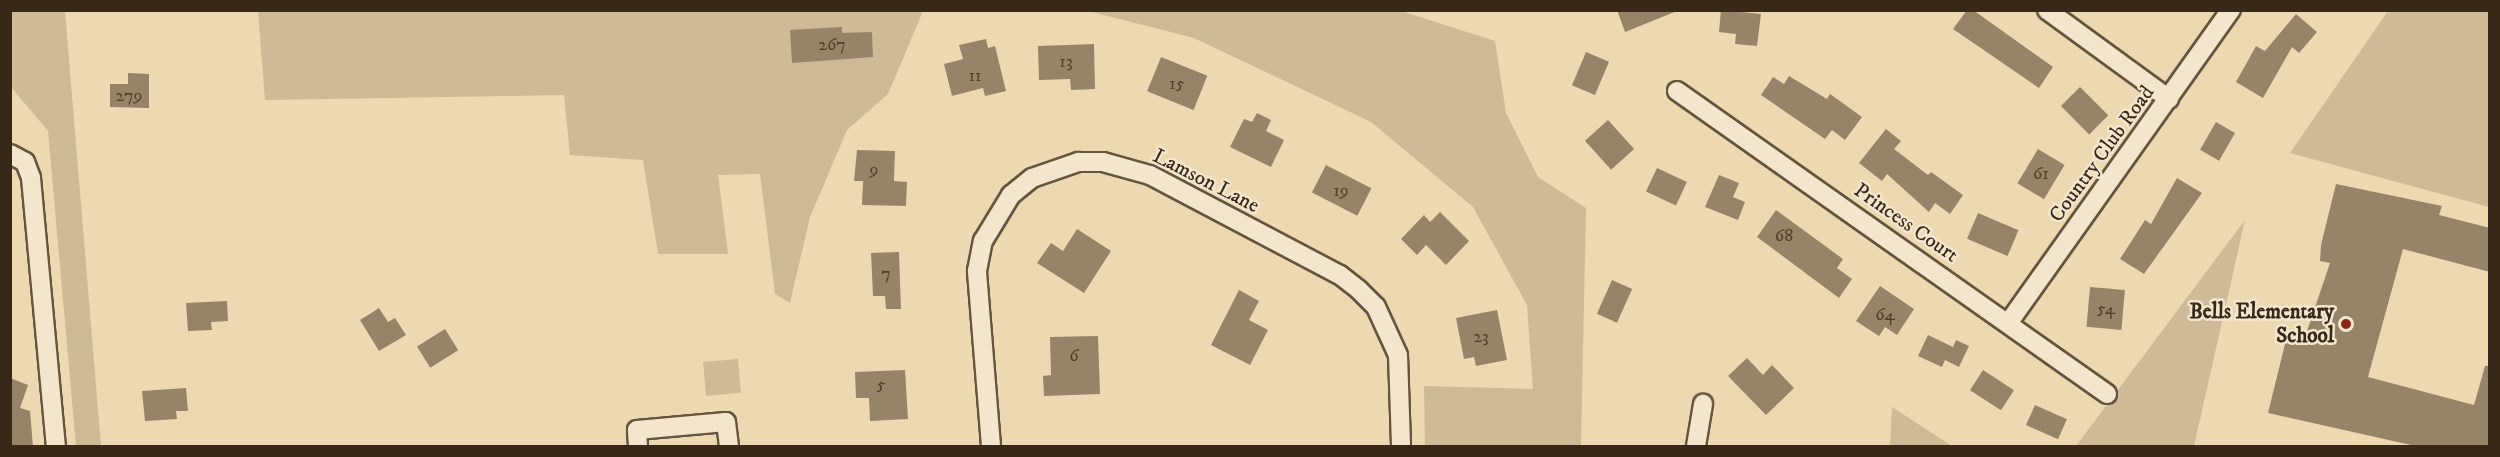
<!DOCTYPE html>
<style>
body{margin:0}
#map{position:relative;width:2500px;height:457px;overflow:hidden;background:#ecd8b1;font-family:"IM FELL DW Pica",serif}
div>[style]{position:absolute}
.green>*{inset:0;background:#cdba97;transform-origin:0 0}
.building>*{inset:0;background:#968468;transform-origin:0 0}
.roads{filter:drop-shadow(2px 0 #65543e) drop-shadow(-2px 0 #65543e) drop-shadow(0 2px #65543e) drop-shadow(0 -2px #65543e)}
.minor>*{height:18px;margin:-9px;padding:0 9px;transform-origin:9px;border-radius:9px;background:#f3e6cc}
.dots>*{width:16px;height:16px;translate:-50% -50%;box-sizing:border-box;border:3px solid #f3e6cc;border-radius:50%}
span{translate:-50% -50%;white-space:nowrap;text-align:center;line-height:1.15;-webkit-text-stroke:5px #f3e6cc;paint-order:stroke}
.number-label{font-size:18px;color:#503f2c}
.number-label span{-webkit-text-stroke-width:0}
.street-label{font-size:21px;color:#382818}
.poi-label{font-size:21px;color:#382818;font-weight:700}
.right{translate:-100% -50%;text-align:right}
.frame{position:absolute;inset:0;border:12px solid #382818;pointer-events:none}
</style>
<div id="map">
<div class="green">
<i style="clip-path:polygon(10px 11px,65px 11px,101px 446px,76px 446px,48px 131px,11px 87px)"></i>
<i style="clip-path:polygon(258px 11px,923px 11px,888px 94px,847px 130px,810px 217px,790px 303px,775px 294px,760px 174px,718px 175px,728px 254px,658px 254px,643px 160px,570px 155px,564px 95px,265px 100px)"></i>
<i style="clip-path:polygon(1088px 11px,1401px 11px,1495px 41px,1506px 113px,1538px 177px,1586px 208px,1581px 446px,1425px 446px,1424px 386px,1533px 389px,1527px 305px,1473px 207px,1371px 122px,1194px 38px)"></i>
<i style="clip-path:polygon(2388px 11px,2489px 11px,2489px 207px,2290px 153px)"></i>
<i style="clip-path:polygon(2245px 220px,2194px 446px,2076px 446px)"></i>
<i style="left:738px;top:359px;width:34px;height:35px;rotate:85deg"></i>
<i style="clip-path:polygon(1892px 407px,1952px 446px,1890px 446px)"></i>
</div>
<div class="building">
<i style="clip-path:polygon(1617px 10px,1676px 10px,1677px 11px,1625px 32px)"></i>
<i style="clip-path:polygon(1721px 10px,1761px 14px,1757px 46px,1735px 44px,1736px 34px,1719px 32px)"></i>
<i style="clip-path:polygon(1967px 10px,1973px 10px,2053px 67px,2039px 88px,1953px 29px)"></i>
<i style="clip-path:polygon(2296px 14px,2317px 32px,2299px 53px,2292px 47px,2263px 98px,2236px 82px,2256px 46px,2265px 51px)"></i>
<i style="clip-path:polygon(842px 27px,842px 33px,872px 32px,873px 57px,792px 63px,790px 30px)"></i>
<i style="clip-path:polygon(986px 39px,988px 48px,995px 46px,1006px 91px,985px 96px,983px 88px,952px 96px,944px 64px,963px 59px,959px 45px)"></i>
<i style="clip-path:polygon(1094px 44px,1095px 89px,1071px 90px,1070px 79px,1039px 80px,1038px 46px)"></i>
<i style="left:1586px;top:52px;width:25px;height:36px;rotate:23deg"></i>
<i style="left:1161px;top:57px;width:50px;height:37px;rotate:22deg"></i>
<i style="clip-path:polygon(128px 73px,149px 74px,149px 108px,110px 107px,110px 84px,128px 84px)"></i>
<i style="clip-path:polygon(1789px 76px,1827px 99px,1830px 94px,1862px 117px,1845px 140px,1832px 130px,1825px 139px,1761px 95px,1773px 77px,1784px 84px)"></i>
<i style="left:2080px;top:87px;width:40px;height:27px;rotate:45deg"></i>
<i style="clip-path:polygon(1257px 113px,1271px 120px,1266px 131px,1284px 140px,1271px 167px,1230px 147px,1244px 119px,1252px 122px)"></i>
<i style="left:1608px;top:120px;width:39px;height:31px;rotate:48deg"></i>
<i style="left:2216px;top:122px;width:22px;height:32px;rotate:30deg"></i>
<i style="clip-path:polygon(1886px 129px,1901px 141px,1894px 149px,1928px 175px,1931px 172px,1963px 195px,1950px 214px,1935px 203px,1929px 212px,1887px 174px,1882px 181px,1859px 163px)"></i>
<i style="left:2038px;top:149px;width:31px;height:40px;rotate:31deg"></i>
<i style="clip-path:polygon(857px 150px,895px 151px,894px 181px,907px 182px,906px 206px,862px 205px,863px 181px,854px 181px)"></i>
<i style="left:1326px;top:165px;width:51px;height:31px;rotate:27deg"></i>
<i style="left:1657px;top:168px;width:33px;height:26px;rotate:25deg"></i>
<i style="clip-path:polygon(1719px 175px,1739px 183px,1733px 197px,1745px 202px,1738px 220px,1705px 207px)"></i>
<i style="clip-path:polygon(2177px 178px,2202px 193px,2144px 274px,2120px 259px,2145px 220px,2151px 224px)"></i>
<i style="clip-path:polygon(2336px 184px,2442px 206px,2439px 215px,2490px 228px,2490px 272px,2403px 249px,2368px 377px,2474px 405px,2485px 366px,2490px 366px,2490px 447px,2420px 447px,2268px 413px,2287px 336px,2304px 340px,2330px 263px,2320px 261px,2321px 245px)"></i>
<i style="clip-path:polygon(1776px 210px,1843px 259px,1837px 268px,1852px 279px,1839px 298px,1757px 237px)"></i>
<i style="clip-path:polygon(1440px 212px,1469px 241px,1446px 265px,1426px 245px,1417px 255px,1401px 239px,1424px 215px,1430px 222px)"></i>
<i style="left:1978px;top:213px;width:44px;height:28px;rotate:23deg"></i>
<i style="clip-path:polygon(1077px 229px,1111px 251px,1084px 293px,1037px 263px,1051px 243px,1063px 251px)"></i>
<i style="clip-path:polygon(899px 252px,901px 309px,886px 309px,885px 296px,873px 296px,871px 253px)"></i>
<i style="left:1612px;top:280px;width:22px;height:37px;rotate:24deg"></i>
<i style="clip-path:polygon(1880px 286px,1914px 309px,1897px 335px,1885px 327px,1879px 336px,1856px 321px)"></i>
<i style="left:2090px;top:287px;width:35px;height:40px;rotate:5deg"></i>
<i style="clip-path:polygon(1239px 290px,1259px 301px,1249px 320px,1268px 330px,1250px 365px,1211px 345px)"></i>
<i style="clip-path:polygon(227px 301px,228px 321px,211px 322px,212px 330px,188px 331px,186px 303px)"></i>
<i style="clip-path:polygon(379px 308px,388px 322px,395px 318px,406px 335px,379px 351px,360px 320px)"></i>
<i style="clip-path:polygon(1497px 310px,1507px 360px,1476px 366px,1474px 357px,1464px 359px,1456px 318px)"></i>
<i style="left:445px;top:329px;width:25px;height:33px;rotate:58deg"></i>
<i style="clip-path:polygon(1928px 335px,1953px 347px,1956px 340px,1969px 346px,1959px 367px,1945px 360px,1942px 367px,1918px 356px)"></i>
<i style="clip-path:polygon(1098px 336px,1100px 394px,1044px 396px,1043px 376px,1051px 375px,1050px 337px)"></i>
<i style="clip-path:polygon(1747px 358px,1763px 375px,1772px 365px,1794px 388px,1766px 415px,1728px 376px)"></i>
<i style="clip-path:polygon(905px 370px,908px 419px,870px 421px,869px 398px,856px 398px,855px 372px)"></i>
<i style="left:1983px;top:370px;width:37px;height:24px;rotate:33deg"></i>
<i style="clip-path:polygon(10px 378px,28px 385px,20px 408px,30px 411px,33px 447px,10px 447px)"></i>
<i style="clip-path:polygon(186px 388px,188px 411px,176px 411px,177px 419px,145px 421px,142px 391px)"></i>
<i style="left:2035px;top:405px;width:35px;height:22px;rotate:24deg"></i>
</div>
<div class="roads">
<div class="minor">
<i style="left:2047px;top:10px;width:151px;rotate:36.1deg"></i>
<i style="left:1677px;top:91px;width:526px;rotate:35.17deg"></i>
<i style="left:10px;top:154px;width:17px;rotate:28deg"></i>
<i style="left:25px;top:162px;width:17px;rotate:69deg"></i>
<i style="left:31px;top:178px;width:269px;rotate:84.7deg"></i>
<i style="left:2009px;top:322px;width:383px;rotate:-54.6deg"></i>
<i style="left:638px;top:446px;width:16px;rotate:-94deg"></i>
<i style="left:637px;top:430px;width:89px;rotate:-5.1deg"></i>
<i style="left:726px;top:422px;width:24px;rotate:83deg"></i>
<i style="left:991px;top:446px;width:176px;rotate:-94.6deg"></i>
<i style="left:977px;top:271px;width:31px;rotate:-79deg"></i>
<i style="left:983px;top:241px;width:54px;rotate:-58.7deg"></i>
<i style="left:1011px;top:195px;width:27px;rotate:-39deg"></i>
<i style="left:1032px;top:178px;width:49px;rotate:-19.2deg"></i>
<i style="left:1078px;top:162px;width:25px"></i>
<i style="left:1103px;top:162px;width:49px;rotate:15.5deg"></i>
<i style="left:1150px;top:175px;width:215px;rotate:27.8deg"></i>
<i style="left:1340px;top:275px;width:24px;rotate:38deg"></i>
<i style="left:1359px;top:290px;width:24px;rotate:45deg"></i>
<i style="left:1376px;top:307px;width:53px;rotate:65.4deg"></i>
<i style="left:1398px;top:355px;width:91px;rotate:88.1deg"></i>
<i style="left:1696px;top:446px;width:43px;rotate:-80.5deg"></i>
</div>
</div>
<div class="dots">
<i style="left:2346px;top:324px;background:#8f2418"></i>
</div>
<div class="number-label">
<span style="left:832px;top:45px">267</span>
<span style="left:1066px;top:62px">13</span>
<span style="left:975px;top:76px">11</span>
<span style="left:1177px;top:84px">15</span>
<span style="left:129px;top:96px">279</span>
<span style="left:874px;top:170px">9</span>
<span style="left:2041px;top:174px">61</span>
<span style="left:1341px;top:191px">19</span>
<span style="left:1784px;top:236px">68</span>
<span style="left:886px;top:274px">7</span>
<span style="left:2106px;top:309px">54</span>
<span style="left:1885px;top:315px">64</span>
<span style="left:1481px;top:337px">23</span>
<span style="left:1074px;top:356px">6</span>
<span style="left:881px;top:385px">5</span>
</div>
<div class="street-label">
<span style="left:2102px;top:154px;rotate:-54deg">Country Club Road</span>
<span style="left:1206px;top:181px;rotate:27deg">Lamson Lane</span>
<span style="left:1906px;top:223px;rotate:35deg">Princess Court</span>
</div>
<div class="poi-label">
<span class="right" style="left:2334px;top:324px">Bells Elementary<br>School</span>
</div>
<div class="frame"></div>
</div>
